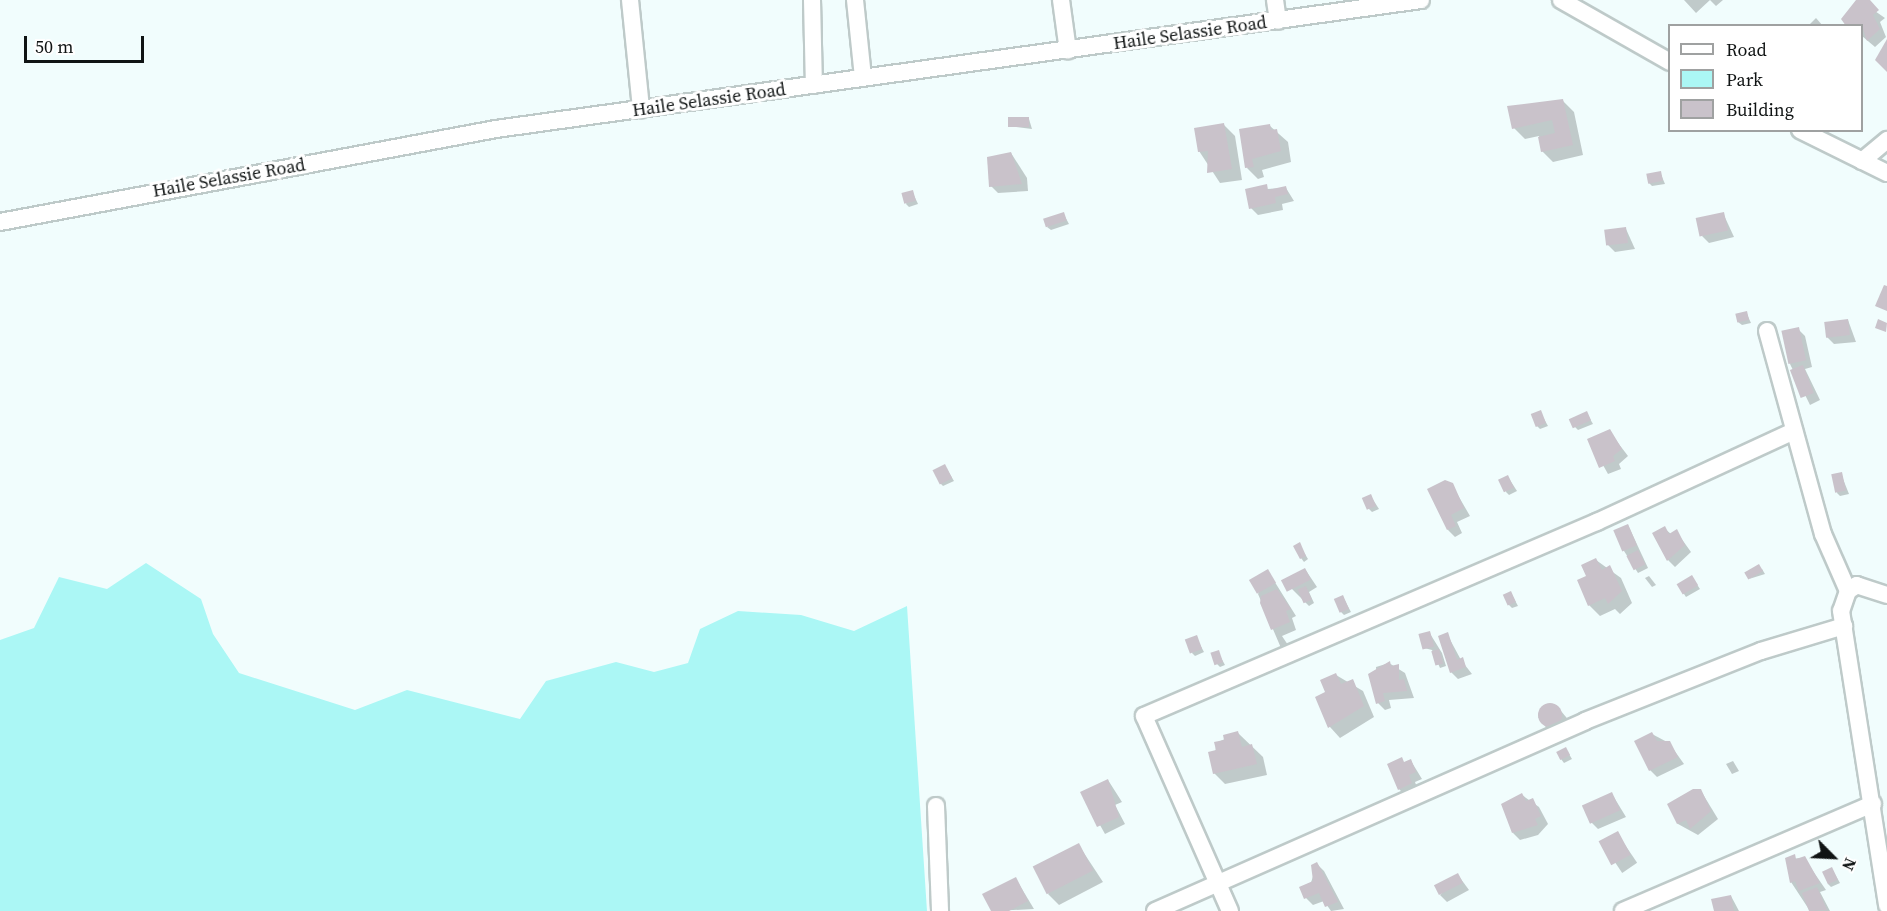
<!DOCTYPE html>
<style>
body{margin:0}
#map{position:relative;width:1887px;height:911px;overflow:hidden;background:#f1fdfd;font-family:"Source Serif 4",serif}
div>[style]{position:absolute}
.green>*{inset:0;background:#abf7f5}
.shadow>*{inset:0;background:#0003;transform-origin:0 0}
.building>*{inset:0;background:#c9c2ca;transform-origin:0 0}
.round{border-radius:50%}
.roads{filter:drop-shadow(2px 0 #becac9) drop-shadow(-2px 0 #becac9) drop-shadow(0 2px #becac9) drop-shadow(0 -2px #becac9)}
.minor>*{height:16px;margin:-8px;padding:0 8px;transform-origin:8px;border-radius:8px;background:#fff}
span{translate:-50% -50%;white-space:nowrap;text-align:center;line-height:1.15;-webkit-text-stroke:6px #fff;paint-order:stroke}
.street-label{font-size:18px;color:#101414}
.legend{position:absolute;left:1668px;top:24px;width:195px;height:108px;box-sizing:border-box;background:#fff;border:2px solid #9fa1a1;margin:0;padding:8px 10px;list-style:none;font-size:18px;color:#101414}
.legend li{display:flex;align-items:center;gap:12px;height:30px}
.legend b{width:30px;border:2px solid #9fa1a1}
.north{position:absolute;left:1803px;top:827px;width:60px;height:60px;-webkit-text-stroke:4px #fff;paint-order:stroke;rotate:114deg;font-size:16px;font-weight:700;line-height:24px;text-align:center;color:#101414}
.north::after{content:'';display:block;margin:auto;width:21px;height:27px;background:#101414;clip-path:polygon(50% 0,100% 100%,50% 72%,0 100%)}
.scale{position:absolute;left:24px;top:36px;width:120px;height:27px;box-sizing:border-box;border:3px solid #101414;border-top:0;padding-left:8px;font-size:18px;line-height:21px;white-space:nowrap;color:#101414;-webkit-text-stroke:4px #fff;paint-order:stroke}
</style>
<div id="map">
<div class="green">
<i style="clip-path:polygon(146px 563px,201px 599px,213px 634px,239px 673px,355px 710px,407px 690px,520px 719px,546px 681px,616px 662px,654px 672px,688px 663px,700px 629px,738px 611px,801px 615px,854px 631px,907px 606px,927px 911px,0 911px,0 640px,34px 628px,59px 577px,107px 589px)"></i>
</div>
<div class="shadow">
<i style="clip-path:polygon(1684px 0,1723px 0,1716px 6px,1710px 0,1696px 13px)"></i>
<i style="clip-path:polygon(1859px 0,1885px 18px,1880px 22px,1886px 37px,1875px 47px,1862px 36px)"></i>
<i style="clip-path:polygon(1816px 18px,1823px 26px,1808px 26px)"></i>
<i style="clip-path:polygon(1563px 101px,1574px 112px,1583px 155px,1553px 162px,1542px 151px,1539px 136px,1525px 139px,1514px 128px)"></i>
<i style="clip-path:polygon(1029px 119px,1032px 129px,1009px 126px)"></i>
<i style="clip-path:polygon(1224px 125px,1235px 136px,1242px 180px,1220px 183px,1199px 151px)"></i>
<i style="clip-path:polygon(1269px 125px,1288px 142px,1291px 162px,1262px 170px,1264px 177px,1258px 179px,1247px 168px)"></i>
<i style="clip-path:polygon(1011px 153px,1027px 178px,1028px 191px,998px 193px,991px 186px)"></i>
<i style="clip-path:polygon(1660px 172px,1665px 184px,1652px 186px,1649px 183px)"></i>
<i style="clip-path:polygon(1286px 188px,1294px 201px,1282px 204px,1283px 210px,1258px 215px,1251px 208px,1247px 190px)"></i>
<i style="clip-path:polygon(912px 191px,918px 204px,909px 207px,906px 204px)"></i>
<i style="clip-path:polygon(1063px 213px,1069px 224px,1051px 230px,1047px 227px)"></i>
<i style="clip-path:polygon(1723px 213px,1734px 237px,1709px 243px,1702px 236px)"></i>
<i style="clip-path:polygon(1626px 229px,1635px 249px,1615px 252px,1608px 245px)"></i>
<i style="clip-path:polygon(1746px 312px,1751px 323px,1742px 325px,1738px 322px)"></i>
<i style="clip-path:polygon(1848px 320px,1856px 342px,1834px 344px,1827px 337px)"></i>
<i style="clip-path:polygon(1798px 329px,1805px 336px,1812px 367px,1805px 369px,1820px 400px,1810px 405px,1790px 364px)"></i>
<i style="clip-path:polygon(1540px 412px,1548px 426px,1540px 429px,1537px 426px)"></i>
<i style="clip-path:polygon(1586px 412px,1593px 424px,1578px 430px,1575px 427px)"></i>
<i style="clip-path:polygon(1609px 431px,1628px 456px,1619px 464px,1621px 469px,1608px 474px,1589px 440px)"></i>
<i style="clip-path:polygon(945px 466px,954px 481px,943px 486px,940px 483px)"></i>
<i style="clip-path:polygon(1841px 474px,1849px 494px,1840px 496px,1837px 493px)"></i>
<i style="clip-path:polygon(1508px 477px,1517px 491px,1509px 495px,1506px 492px)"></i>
<i style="clip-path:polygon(1452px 485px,1470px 516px,1457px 522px,1462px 533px,1455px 537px,1448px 530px)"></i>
<i style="clip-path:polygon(1370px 495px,1379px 509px,1372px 512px,1369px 509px)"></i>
<i style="clip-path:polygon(1628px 525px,1648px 568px,1638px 573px,1624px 551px)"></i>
<i style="clip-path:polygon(1664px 528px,1671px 534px,1676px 531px,1691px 552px,1675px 567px,1668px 560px)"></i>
<i style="clip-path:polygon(1299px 544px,1308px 559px,1304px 562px,1301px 558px)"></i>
<i style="clip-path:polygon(1596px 560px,1621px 578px,1632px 603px,1620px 614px,1615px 609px,1600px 616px,1589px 605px,1588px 577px)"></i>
<i style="clip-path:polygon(1305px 569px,1317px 587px,1309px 592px,1314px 603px,1309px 606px,1283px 580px)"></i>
<i style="clip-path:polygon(1762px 569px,1765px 574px,1749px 579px)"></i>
<i style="clip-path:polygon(1268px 571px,1296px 616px,1292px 618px,1296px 630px,1282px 636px,1288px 645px,1281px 648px,1258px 594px)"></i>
<i style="clip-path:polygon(1649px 576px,1656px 585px,1652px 587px,1645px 578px)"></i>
<i style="clip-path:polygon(1694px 580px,1700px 589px,1686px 597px,1678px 585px)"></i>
<i style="clip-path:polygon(1511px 593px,1518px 606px,1512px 608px,1509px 605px)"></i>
<i style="clip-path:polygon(1343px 597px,1351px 612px,1344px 615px,1341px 612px)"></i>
<i style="clip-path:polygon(1429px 632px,1442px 653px,1446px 666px,1440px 668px,1432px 650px,1424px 648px)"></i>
<i style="clip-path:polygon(1447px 634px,1461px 660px,1472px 674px,1458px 679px,1451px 672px)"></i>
<i style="clip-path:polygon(1196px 637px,1204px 652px,1195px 656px,1192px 653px)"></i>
<i style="clip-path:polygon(1218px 652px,1225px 665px,1220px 667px,1217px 664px)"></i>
<i style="clip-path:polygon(1389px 663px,1405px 673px,1414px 698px,1389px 700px,1391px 708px,1385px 710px,1378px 703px,1376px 667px)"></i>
<i style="clip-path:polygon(1336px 675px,1363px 691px,1374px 717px,1340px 738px,1330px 727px,1327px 692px)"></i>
<i style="clip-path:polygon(1556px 705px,1571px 723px,1552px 735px,1538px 717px)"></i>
<i style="clip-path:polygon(1238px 733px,1263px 757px,1267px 775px,1225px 784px,1214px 773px,1216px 743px)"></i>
<i style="clip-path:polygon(1652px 734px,1669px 743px,1684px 764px,1657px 777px,1650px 770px)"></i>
<i style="clip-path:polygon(1566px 749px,1572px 759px,1564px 763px,1561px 759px)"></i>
<i style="clip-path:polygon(1411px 761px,1422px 779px,1415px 782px,1418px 790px,1406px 796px,1399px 789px)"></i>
<i style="clip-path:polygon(1733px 761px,1739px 771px,1732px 774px,1726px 764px)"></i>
<i style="clip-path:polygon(1108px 780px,1122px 802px,1115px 805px,1125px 824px,1105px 834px,1082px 793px)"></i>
<i style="clip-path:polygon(1701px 791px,1718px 819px,1698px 835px,1678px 824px,1669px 805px)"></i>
<i style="clip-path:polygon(1612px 794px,1626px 817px,1598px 829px,1591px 822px)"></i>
<i style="clip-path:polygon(1522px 795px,1539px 807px,1548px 824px,1538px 835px,1520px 840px,1513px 833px)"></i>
<i style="left:1617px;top:833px;width:36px;height:18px;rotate:56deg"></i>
<i style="clip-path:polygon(1078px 844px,1103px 882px,1059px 905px,1048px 894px)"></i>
<i style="clip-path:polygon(1804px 858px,1826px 890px,1820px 892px,1830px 911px,1810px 911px,1791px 882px,1787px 859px)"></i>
<i style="clip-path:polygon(1317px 864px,1324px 871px,1344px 909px,1331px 911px,1324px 901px,1313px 905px,1306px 898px)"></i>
<i style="clip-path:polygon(1832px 869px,1840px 883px,1831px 887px,1828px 884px)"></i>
<i style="clip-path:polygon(1458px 875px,1469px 890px,1447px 902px,1440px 895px)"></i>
<i style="clip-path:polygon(1016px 879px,1034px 909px,993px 911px)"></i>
<i style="clip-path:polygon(1731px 896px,1739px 911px,1715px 911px)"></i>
</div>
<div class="building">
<i style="clip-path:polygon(1856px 0,1870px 0,1879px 10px,1873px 15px,1880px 29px,1867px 41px,1862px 26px,1846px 26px,1841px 19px)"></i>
<i style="clip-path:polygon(1887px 39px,1887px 72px,1875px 60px)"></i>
<i style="clip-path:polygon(1563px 99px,1573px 145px,1541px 152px,1538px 137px,1555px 133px,1552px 120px,1512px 129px,1507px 106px)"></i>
<i style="left:1008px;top:117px;width:21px;height:10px"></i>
<i style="clip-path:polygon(1224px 123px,1232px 169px,1207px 173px,1208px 151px,1198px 152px,1194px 128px)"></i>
<i style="clip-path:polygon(1270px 124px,1271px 130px,1277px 129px,1281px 151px,1252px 159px,1254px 167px,1245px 168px,1239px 129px)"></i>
<i style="clip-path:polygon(1011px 152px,1022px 184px,989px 187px,987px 157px)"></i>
<i style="left:1661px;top:171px;width:10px;height:15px;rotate:79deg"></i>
<i style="clip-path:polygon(1267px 184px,1268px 190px,1286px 186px,1288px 194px,1275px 197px,1276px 203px,1249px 209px,1245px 189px)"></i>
<i style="left:913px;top:190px;width:11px;height:12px;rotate:75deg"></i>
<i style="left:1064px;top:212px;width:9px;height:22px;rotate:72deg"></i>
<i style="left:1724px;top:212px;width:19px;height:29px;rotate:78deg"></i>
<i style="left:1626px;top:227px;width:16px;height:22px;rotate:83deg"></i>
<i style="clip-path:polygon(1884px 285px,1887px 286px,1887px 311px,1875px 306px)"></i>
<i style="left:1747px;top:311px;width:9px;height:12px;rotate:77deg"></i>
<i style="left:1848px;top:319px;width:16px;height:24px;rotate:83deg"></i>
<i style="clip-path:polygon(1878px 319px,1887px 323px,1886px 332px,1875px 328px)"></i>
<i style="left:1799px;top:327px;width:34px;height:18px;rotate:78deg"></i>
<i style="left:1803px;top:365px;width:30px;height:14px;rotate:69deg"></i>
<i style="left:1541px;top:410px;width:14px;height:11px;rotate:69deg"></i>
<i style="left:1587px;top:411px;width:10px;height:20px;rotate:66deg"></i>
<i style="clip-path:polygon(1610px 429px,1622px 449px,1613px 456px,1615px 461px,1599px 468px,1587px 439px)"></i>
<i style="left:945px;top:464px;width:16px;height:14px;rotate:63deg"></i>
<i style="left:1842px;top:472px;width:19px;height:11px;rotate:78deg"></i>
<i style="left:1508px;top:475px;width:14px;height:11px;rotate:65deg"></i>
<i style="clip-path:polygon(1445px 480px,1453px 483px,1464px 508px,1451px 515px,1456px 526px,1447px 530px,1427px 489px)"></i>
<i style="left:1371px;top:494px;width:13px;height:10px;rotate:67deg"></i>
<i style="left:1628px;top:524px;width:23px;height:16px;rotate:67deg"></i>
<i style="clip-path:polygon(1665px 526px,1669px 534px,1677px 529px,1685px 545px,1667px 561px,1652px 533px)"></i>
<i style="clip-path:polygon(1300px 542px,1306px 556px,1300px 559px,1293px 546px)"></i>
<i style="left:1638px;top:550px;width:16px;height:13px;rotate:63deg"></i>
<i style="clip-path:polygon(1596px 558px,1602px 570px,1610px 565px,1622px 591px,1608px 604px,1605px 598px,1588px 606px,1577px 580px,1586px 576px,1581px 565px)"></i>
<i style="left:1759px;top:564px;width:8px;height:17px;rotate:60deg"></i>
<i style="left:1305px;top:568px;width:13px;height:27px;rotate:63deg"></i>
<i style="left:1268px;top:569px;width:16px;height:22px;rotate:60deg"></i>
<i style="left:1692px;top:575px;width:12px;height:18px;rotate:59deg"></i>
<i style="left:1306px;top:586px;width:15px;height:9px;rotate:67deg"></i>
<i style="clip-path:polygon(1277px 589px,1291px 609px,1286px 611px,1290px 622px,1271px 630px,1260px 603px,1261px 596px)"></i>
<i style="left:1511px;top:591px;width:12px;height:9px;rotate:66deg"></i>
<i style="left:1343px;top:595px;width:15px;height:10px;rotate:67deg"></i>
<i style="left:1430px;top:631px;width:16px;height:12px;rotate:75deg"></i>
<i style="clip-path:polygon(1448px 632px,1457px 660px,1463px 657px,1466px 667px,1450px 673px,1438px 636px)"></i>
<i style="left:1197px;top:635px;width:15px;height:13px;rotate:70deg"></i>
<i style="left:1439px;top:649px;width:15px;height:8px;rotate:74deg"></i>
<i style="left:1219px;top:650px;width:13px;height:9px;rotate:72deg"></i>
<i style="clip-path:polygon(1390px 661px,1391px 666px,1399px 664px,1399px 680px,1404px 679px,1407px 691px,1383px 693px,1385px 701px,1376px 704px,1368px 674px)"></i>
<i style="clip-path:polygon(1336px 673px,1341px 684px,1353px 679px,1364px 706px,1328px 728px,1315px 697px,1325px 692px,1320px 680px)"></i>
<i class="round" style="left:1538px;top:703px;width:24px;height:24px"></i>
<i style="clip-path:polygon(1238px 731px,1242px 747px,1252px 744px,1257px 764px,1213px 774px,1208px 752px,1216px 750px,1214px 742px,1224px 740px,1223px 735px)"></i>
<i style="clip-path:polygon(1652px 732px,1657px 741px,1670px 741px,1678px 757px,1649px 771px,1634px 741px)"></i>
<i style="left:1566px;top:747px;width:9px;height:11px;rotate:63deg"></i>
<i style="clip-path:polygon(1402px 757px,1404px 762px,1411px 759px,1416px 772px,1409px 775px,1412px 783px,1398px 790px,1387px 764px)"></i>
<i style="clip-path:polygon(1108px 779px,1119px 817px,1097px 827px,1080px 792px)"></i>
<i style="clip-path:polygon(1693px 789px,1701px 789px,1711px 811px,1690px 829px,1686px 820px,1677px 824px,1667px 804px)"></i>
<i style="left:1612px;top:792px;width:20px;height:33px;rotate:66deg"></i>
<i style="clip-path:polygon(1522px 793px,1526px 801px,1533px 798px,1541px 816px,1535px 819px,1538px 825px,1512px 833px,1501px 804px)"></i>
<i style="left:1618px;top:831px;width:27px;height:22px;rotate:62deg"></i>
<i style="left:1079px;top:843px;width:31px;height:52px;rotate:63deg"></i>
<i style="clip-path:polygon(1795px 854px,1796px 859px,1805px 856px,1820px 883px,1799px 891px,1795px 881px,1790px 883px,1785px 858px)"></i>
<i style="clip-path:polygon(1317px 862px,1338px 902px,1325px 907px,1319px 893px,1304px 899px,1299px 887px,1313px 881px,1311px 865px)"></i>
<i style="left:1832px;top:867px;width:14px;height:11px;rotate:65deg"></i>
<i style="left:1458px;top:873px;width:11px;height:27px;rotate:63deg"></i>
<i style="clip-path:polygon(1016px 877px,1028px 901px,1009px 911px,991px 911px,982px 894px)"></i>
<i style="clip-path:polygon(1817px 887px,1827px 910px,1809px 911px,1802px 893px)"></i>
<i style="clip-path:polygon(1731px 895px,1734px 911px,1714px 911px,1711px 899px)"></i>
</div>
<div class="roads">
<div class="minor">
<i style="left:630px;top:0;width:110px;rotate:84.2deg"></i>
<i style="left:812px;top:0;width:85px;rotate:88.7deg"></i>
<i style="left:855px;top:0;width:77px;rotate:84.1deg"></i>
<i style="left:1061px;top:0;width:51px;rotate:82.2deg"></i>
<i style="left:1275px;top:0;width:21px;rotate:82deg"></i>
<i style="left:1561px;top:0;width:125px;rotate:29.6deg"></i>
<i style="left:1800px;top:130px;width:97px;rotate:26.3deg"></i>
<i style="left:1862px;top:161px;width:33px;rotate:-40deg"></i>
<i style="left:0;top:222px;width:505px;rotate:-10.62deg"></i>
<i style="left:496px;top:129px;width:934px;rotate:-7.94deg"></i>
<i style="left:1767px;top:331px;width:211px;rotate:74.6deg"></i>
<i style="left:1823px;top:534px;width:62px;rotate:66.3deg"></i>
<i style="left:1887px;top:595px;width:32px;rotate:-162deg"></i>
<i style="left:1857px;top:585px;width:11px;rotate:146deg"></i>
<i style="left:1848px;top:591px;width:21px;rotate:109deg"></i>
<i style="left:1841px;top:611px;width:298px;rotate:81.1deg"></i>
<i style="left:936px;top:806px;width:105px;rotate:87.8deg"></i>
<i style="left:1155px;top:911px;width:470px;rotate:-23.8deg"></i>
<i style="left:1585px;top:721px;width:189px;rotate:-21.7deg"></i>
<i style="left:1761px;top:651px;width:87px;rotate:-16.8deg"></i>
<i style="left:1230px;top:911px;width:213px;rotate:-113.8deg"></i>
<i style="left:1144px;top:716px;width:493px;rotate:-23.2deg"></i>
<i style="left:1597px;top:522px;width:217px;rotate:-24.8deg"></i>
<i style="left:1623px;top:911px;width:272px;rotate:-23.2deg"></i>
</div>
</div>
<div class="street-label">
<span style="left:1190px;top:33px;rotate:-8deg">Haile Selassie Road</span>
<span style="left:709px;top:100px;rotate:-8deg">Haile Selassie Road</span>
<span style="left:229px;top:178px;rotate:-10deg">Haile Selassie Road</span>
</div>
<ul class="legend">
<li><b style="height:8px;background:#fff"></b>Road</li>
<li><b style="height:16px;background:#abf7f5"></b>Park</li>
<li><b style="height:16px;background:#c9c2ca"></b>Building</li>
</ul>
<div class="north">N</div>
<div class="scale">50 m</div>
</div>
